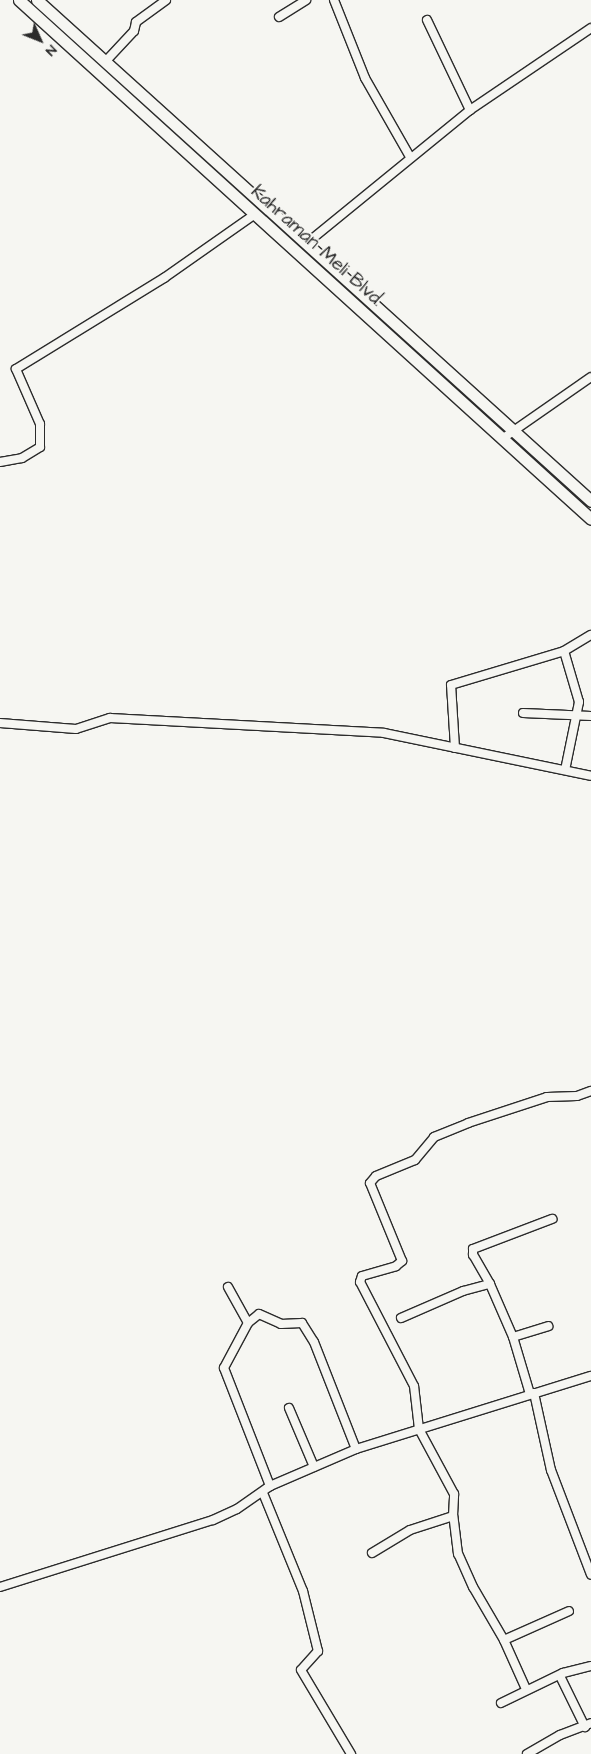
<!DOCTYPE html>
<style>
body{margin:0}
#map{position:relative;width:591px;height:1754px;overflow:hidden;background:#f6f6f2;font-family:"Architects Daughter",sans-serif}
div>[style]{position:absolute}
.roads{filter:drop-shadow(1px 0 #2b2b2b) drop-shadow(-1px 0 #2b2b2b) drop-shadow(0 1px #2b2b2b) drop-shadow(0 -1px #2b2b2b)}
.minor>*{height:8px;margin:-4px;padding:0 4px;transform-origin:4px;border-radius:4px;background:#f6f6f2}
.highway>*{height:11px;margin:-5.5px;padding:0 5.5px;transform-origin:5.5px;border-radius:5.5px;background:#f6f6f2}
span{translate:-50% -50%;white-space:nowrap;text-align:center;line-height:1.15;-webkit-text-stroke:4px #f6f6f2;paint-order:stroke}
.street-label{font-size:19px;color:#2b2b2b}
.north{position:absolute;left:15px;top:15px;width:50px;height:50px;-webkit-text-stroke:4px #f6f6f2;paint-order:stroke;rotate:134deg;font-size:14px;font-weight:700;line-height:20px;text-align:center;color:#2b2b2b}
.north::after{content:'';display:block;margin:auto;width:18px;height:22px;background:#2b2b2b;clip-path:polygon(50% 0,100% 100%,50% 72%,0 100%)}
</style>
<div id="map">
<div class="roads">
<div class="minor">
<i style="left:334px;top:0;width:84px;rotate:68.3deg"></i>
<i style="left:365px;top:78px;width:91px;rotate:60.3deg"></i>
<i style="left:279px;top:17px;width:32px;rotate:-32deg"></i>
<i style="left:427px;top:20px;width:100px;rotate:64.5deg"></i>
<i style="left:105px;top:62px;width:42px;rotate:-46.9deg"></i>
<i style="left:134px;top:31px;width:9px;rotate:-77deg"></i>
<i style="left:136px;top:22px;width:37px;rotate:-36deg"></i>
<i style="left:307px;top:243px;width:210px;rotate:-39.2deg"></i>
<i style="left:470px;top:110px;width:146px;rotate:-34.1deg"></i>
<i style="left:502px;top:439px;width:108px;rotate:-34.9deg"></i>
<i style="left:0;top:462px;width:22px;rotate:-10deg"></i>
<i style="left:22px;top:458px;width:21px;rotate:-31deg"></i>
<i style="left:40px;top:447px;width:23px;rotate:-90deg"></i>
<i style="left:40px;top:424px;width:60px;rotate:-113.6deg"></i>
<i style="left:16px;top:369px;width:174px;rotate:-31.6deg"></i>
<i style="left:164px;top:278px;width:111px;rotate:-35.1deg"></i>
<i style="left:564px;top:651px;width:53px;rotate:73.6deg"></i>
<i style="left:579px;top:702px;width:69px;rotate:101.6deg"></i>
<i style="left:523px;top:713px;width:68px;rotate:2.5deg"></i>
<i style="left:0;top:723px;width:76px;rotate:4.5deg"></i>
<i style="left:76px;top:729px;width:36px;rotate:-18deg"></i>
<i style="left:110px;top:718px;width:274px;rotate:3.1deg"></i>
<i style="left:384px;top:733px;width:211px;rotate:11.7deg"></i>
<i style="left:455px;top:748px;width:63px;rotate:-93.6deg"></i>
<i style="left:451px;top:685px;width:118px;rotate:-16.7deg"></i>
<i style="left:564px;top:651px;width:31px;rotate:-31deg"></i>
<i style="left:228px;top:1287px;width:41px;rotate:60.9deg"></i>
<i style="left:248px;top:1323px;width:51px;rotate:118.1deg"></i>
<i style="left:224px;top:1368px;width:127px;rotate:68.7deg"></i>
<i style="left:401px;top:1318px;width:68px;rotate:-23.5deg"></i>
<i style="left:463px;top:1291px;width:28px;rotate:-15deg"></i>
<i style="left:248px;top:1323px;width:14px;rotate:-39deg"></i>
<i style="left:259px;top:1314px;width:24px;rotate:24deg"></i>
<i style="left:281px;top:1324px;width:21px;rotate:-3deg"></i>
<i style="left:302px;top:1323px;width:22px;rotate:58deg"></i>
<i style="left:314px;top:1342px;width:115px;rotate:68.6deg"></i>
<i style="left:513px;top:1337px;width:37px;rotate:-17deg"></i>
<i style="left:534px;top:1393px;width:79px;rotate:77.6deg"></i>
<i style="left:551px;top:1470px;width:112px;rotate:69.1deg"></i>
<i style="left:530px;top:1394px;width:59px;rotate:-106.6deg"></i>
<i style="left:513px;top:1337px;width:58px;rotate:-113.5deg"></i>
<i style="left:490px;top:1284px;width:34px;rotate:-120deg"></i>
<i style="left:473px;top:1255px;width:6px;rotate:-90deg"></i>
<i style="left:473px;top:1249px;width:85px;rotate:-20.8deg"></i>
<i style="left:289px;top:1408px;width:64px;rotate:67deg"></i>
<i style="left:263px;top:1493px;width:106px;rotate:67.8deg"></i>
<i style="left:303px;top:1591px;width:62px;rotate:76deg"></i>
<i style="left:318px;top:1651px;width:25px;rotate:132deg"></i>
<i style="left:301px;top:1670px;width:98px;rotate:59.2deg"></i>
<i style="left:372px;top:1553px;width:44px;rotate:-31.2deg"></i>
<i style="left:410px;top:1530px;width:45px;rotate:-18deg"></i>
<i style="left:0;top:1587px;width:223px;rotate:-17.5deg"></i>
<i style="left:213px;top:1520px;width:26px;rotate:-25deg"></i>
<i style="left:237px;top:1509px;width:40px;rotate:-34.9deg"></i>
<i style="left:270px;top:1486px;width:94px;rotate:-23.3deg"></i>
<i style="left:356px;top:1449px;width:246px;rotate:-17.3deg"></i>
<i style="left:504px;top:1640px;width:71px;rotate:-24deg"></i>
<i style="left:560px;top:1676px;width:57px;rotate:63.9deg"></i>
<i style="left:526px;top:1689px;width:54px;rotate:-114.2deg"></i>
<i style="left:504px;top:1640px;width:61px;rotate:-120.3deg"></i>
<i style="left:473px;top:1587px;width:36px;rotate:-114deg"></i>
<i style="left:458px;top:1554px;width:38px;rotate:-97deg"></i>
<i style="left:453px;top:1516px;width:22px;rotate:-87deg"></i>
<i style="left:454px;top:1494px;width:74px;rotate:-118.3deg"></i>
<i style="left:419px;top:1429px;width:43px;rotate:-96.6deg"></i>
<i style="left:414px;top:1386px;width:117px;rotate:-117.4deg"></i>
<i style="left:360px;top:1282px;width:6px;rotate:-72deg"></i>
<i style="left:362px;top:1276px;width:35px;rotate:-16deg"></i>
<i style="left:396px;top:1266px;width:8px;rotate:-40deg"></i>
<i style="left:402px;top:1261px;width:84px;rotate:-112.3deg"></i>
<i style="left:370px;top:1183px;width:9px;rotate:-49deg"></i>
<i style="left:376px;top:1176px;width:42px;rotate:-22.3deg"></i>
<i style="left:415px;top:1160px;width:30px;rotate:-50deg"></i>
<i style="left:434px;top:1137px;width:37px;rotate:-22deg"></i>
<i style="left:468px;top:1123px;width:83px;rotate:-18.2deg"></i>
<i style="left:547px;top:1097px;width:30px;rotate:-2deg"></i>
<i style="left:577px;top:1096px;width:15px;rotate:-20deg"></i>
<i style="left:501px;top:1703px;width:69px;rotate:-25.8deg"></i>
<i style="left:563px;top:1673px;width:29px;rotate:-14deg"></i>
<i style="left:527px;top:1754px;width:38px;rotate:-30deg"></i>
<i style="left:560px;top:1735px;width:33px;rotate:-21deg"></i>
</div>
<div class="highway">
<i style="left:19px;top:0;width:772px;rotate:42.22deg"></i>
<i style="left:37px;top:0;width:747px;rotate:42.12deg"></i>
</div>
</div>
<div class="street-label">
<span style="left:317px;top:246px;rotate:42deg">Kahraman Meli Blvd.</span>
</div>
<div class="north">N</div>
</div>
